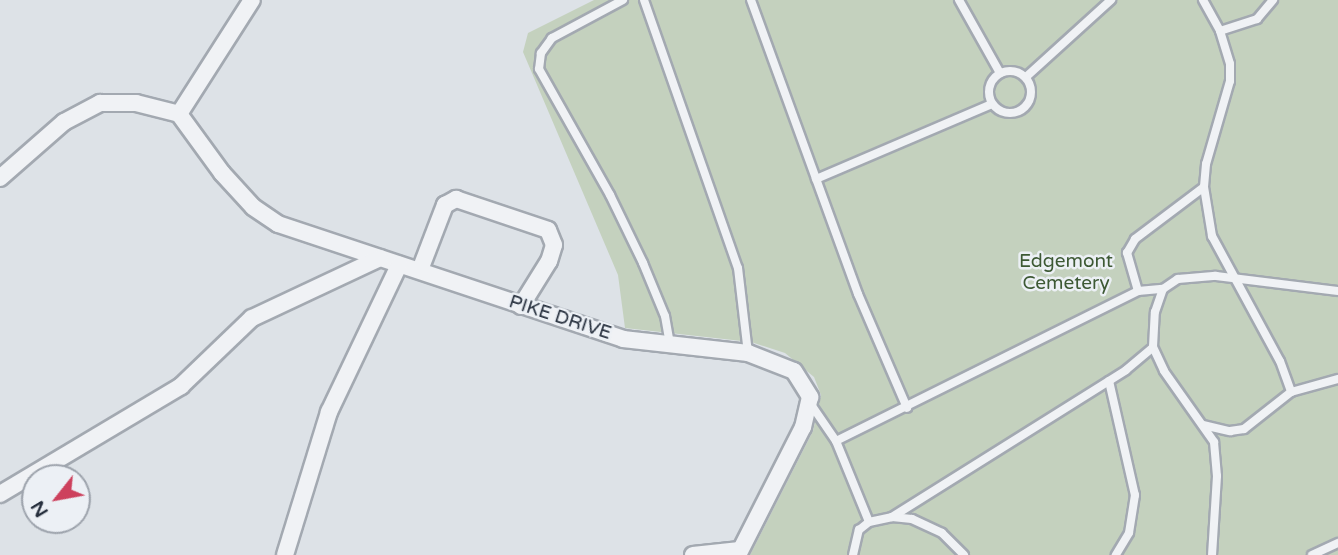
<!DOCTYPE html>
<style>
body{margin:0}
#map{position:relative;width:1338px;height:555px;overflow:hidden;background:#dde2e7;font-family:"Varela Round",sans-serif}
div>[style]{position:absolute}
.green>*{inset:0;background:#c4d1be}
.roads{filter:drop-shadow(2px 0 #a3a9b1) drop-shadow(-2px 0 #a3a9b1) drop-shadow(0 2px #a3a9b1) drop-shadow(0 -2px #a3a9b1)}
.lane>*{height:8px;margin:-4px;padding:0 4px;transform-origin:4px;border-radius:4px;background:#f0f2f5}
.lane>.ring{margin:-4px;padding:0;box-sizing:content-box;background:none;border:8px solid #f0f2f5;border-radius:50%}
.street>*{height:16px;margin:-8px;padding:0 8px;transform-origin:8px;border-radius:8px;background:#f0f2f5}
span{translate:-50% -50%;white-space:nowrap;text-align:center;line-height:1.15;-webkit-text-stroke:5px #ecf0f5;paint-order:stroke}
.park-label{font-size:19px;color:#3d5934}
.street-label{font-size:19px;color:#27303e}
.north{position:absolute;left:21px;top:464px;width:70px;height:70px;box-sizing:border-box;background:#ecf0f5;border:2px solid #9da3ac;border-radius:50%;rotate:239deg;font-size:19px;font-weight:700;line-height:28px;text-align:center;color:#27303e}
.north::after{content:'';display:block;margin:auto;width:24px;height:32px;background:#cd415d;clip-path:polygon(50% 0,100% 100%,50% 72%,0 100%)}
</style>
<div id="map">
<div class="green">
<i style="clip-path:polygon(594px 0,1338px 0,1338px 555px,750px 555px,813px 431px,821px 395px,814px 377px,785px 353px,751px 342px,625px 328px,618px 275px,523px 52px,528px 33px)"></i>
</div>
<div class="roads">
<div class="lane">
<i style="left:623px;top:0;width:81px;rotate:151.8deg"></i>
<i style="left:552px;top:38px;width:19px;rotate:126deg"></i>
<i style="left:541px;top:53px;width:16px;rotate:97deg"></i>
<i style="left:539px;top:69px;width:145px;rotate:60.6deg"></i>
<i style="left:610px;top:195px;width:76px;rotate:64.1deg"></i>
<i style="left:643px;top:263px;width:57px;rotate:67.5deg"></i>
<i style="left:665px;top:316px;width:29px;rotate:80deg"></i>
<i style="left:644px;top:0;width:284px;rotate:70.7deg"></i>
<i style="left:738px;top:268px;width:86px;rotate:83.3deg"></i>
<i style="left:751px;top:0;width:313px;rotate:70deg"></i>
<i style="left:858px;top:294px;width:124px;rotate:66.7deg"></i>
<i style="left:959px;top:0;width:84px;rotate:60.7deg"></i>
<i style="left:1203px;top:0;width:35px;rotate:61deg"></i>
<i style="left:1220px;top:31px;width:34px;rotate:73deg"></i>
<i style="left:1230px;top:64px;width:17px;rotate:90deg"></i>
<i style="left:1230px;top:81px;width:86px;rotate:106.1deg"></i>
<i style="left:1206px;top:164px;width:23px;rotate:95deg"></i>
<i style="left:1204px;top:187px;width:50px;rotate:80.7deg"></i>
<i style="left:1212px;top:236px;width:142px;rotate:61.5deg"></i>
<i style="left:1280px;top:361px;width:33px;rotate:70deg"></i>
<i style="left:1220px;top:31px;width:39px;rotate:-18deg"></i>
<i style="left:1257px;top:19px;width:25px;rotate:-50deg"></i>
<i class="ring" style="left:989px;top:71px;width:34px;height:34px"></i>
<i style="left:1026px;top:77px;width:115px;rotate:-42.2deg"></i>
<i style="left:816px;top:179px;width:191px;rotate:-23.1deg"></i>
<i style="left:1138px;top:291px;width:40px;rotate:-106deg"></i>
<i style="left:1127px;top:253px;width:16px;rotate:-60deg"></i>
<i style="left:1135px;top:239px;width:86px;rotate:-37deg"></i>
<i style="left:1153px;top:347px;width:26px;rotate:65deg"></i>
<i style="left:1164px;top:371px;width:87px;rotate:54.8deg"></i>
<i style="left:1214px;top:442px;width:34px;rotate:85deg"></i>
<i style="left:1217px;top:476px;width:79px;rotate:93.6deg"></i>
<i style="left:1109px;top:381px;width:117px;rotate:77.2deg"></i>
<i style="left:1135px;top:495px;width:38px;rotate:99deg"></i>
<i style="left:1129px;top:533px;width:26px;rotate:121deg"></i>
<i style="left:810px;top:403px;width:46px;rotate:55.6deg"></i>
<i style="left:836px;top:441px;width:87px;rotate:67.8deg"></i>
<i style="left:1203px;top:425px;width:28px;rotate:13deg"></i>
<i style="left:1230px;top:431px;width:14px;rotate:-8deg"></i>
<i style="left:1244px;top:429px;width:60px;rotate:-38.2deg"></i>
<i style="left:1291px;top:392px;width:49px;rotate:-15.5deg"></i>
<i style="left:836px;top:441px;width:337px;rotate:-26.4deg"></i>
<i style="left:1138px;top:291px;width:25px;rotate:-5deg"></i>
<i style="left:892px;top:517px;width:276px;rotate:-32.1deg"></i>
<i style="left:1126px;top:370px;width:35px;rotate:-40deg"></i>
<i style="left:1153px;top:347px;width:35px;rotate:-87deg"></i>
<i style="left:1155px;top:312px;width:24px;rotate:-71deg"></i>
<i style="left:1163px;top:289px;width:18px;rotate:-34deg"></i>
<i style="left:1178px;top:279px;width:38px;rotate:-5deg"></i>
<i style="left:1216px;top:276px;width:123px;rotate:7deg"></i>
<i style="left:853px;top:555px;width:26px;rotate:-77deg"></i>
<i style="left:859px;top:530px;width:13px;rotate:-39deg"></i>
<i style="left:869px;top:522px;width:24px;rotate:-12deg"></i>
<i style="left:892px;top:517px;width:20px;rotate:6deg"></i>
<i style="left:912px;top:519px;width:33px;rotate:25deg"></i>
<i style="left:942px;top:533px;width:31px;rotate:45deg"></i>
<i style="left:1312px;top:555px;width:29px;rotate:-25deg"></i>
</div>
<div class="street">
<i style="left:179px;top:114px;width:73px;rotate:53.9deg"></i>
<i style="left:222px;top:173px;width:46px;rotate:47.6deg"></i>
<i style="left:253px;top:207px;width:30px;rotate:34deg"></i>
<i style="left:278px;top:224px;width:364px;rotate:18.4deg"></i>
<i style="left:623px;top:339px;width:126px;rotate:6.4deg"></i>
<i style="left:748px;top:353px;width:49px;rotate:21.4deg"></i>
<i style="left:794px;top:371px;width:31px;rotate:58deg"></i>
<i style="left:810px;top:397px;width:31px;rotate:103deg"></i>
<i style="left:803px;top:427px;width:144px;rotate:116.9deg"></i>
<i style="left:179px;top:114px;width:135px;rotate:-57.4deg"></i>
<i style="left:0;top:178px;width:85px;rotate:-41.2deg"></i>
<i style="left:64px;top:122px;width:41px;rotate:-27.8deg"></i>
<i style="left:100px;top:103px;width:36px"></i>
<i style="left:136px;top:103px;width:44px;rotate:14.3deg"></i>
<i style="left:420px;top:270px;width:70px;rotate:-69deg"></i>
<i style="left:445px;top:205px;width:13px;rotate:-29deg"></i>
<i style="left:456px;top:199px;width:97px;rotate:18.6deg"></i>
<i style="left:548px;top:230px;width:16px;rotate:68deg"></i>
<i style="left:554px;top:245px;width:17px;rotate:107deg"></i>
<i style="left:549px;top:261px;width:53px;rotate:121.9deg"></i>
<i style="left:0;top:494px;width:211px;rotate:-30.8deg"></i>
<i style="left:181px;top:386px;width:98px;rotate:-43.8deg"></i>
<i style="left:252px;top:318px;width:141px;rotate:-25.1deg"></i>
<i style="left:285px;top:555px;width:150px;rotate:-72.9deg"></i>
<i style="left:329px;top:412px;width:163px;rotate:-64.5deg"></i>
<i style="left:693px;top:555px;width:47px;rotate:-6.1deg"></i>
</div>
</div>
<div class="park-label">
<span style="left:1066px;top:273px">Edgemont<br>Cemetery</span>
</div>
<div class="street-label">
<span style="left:560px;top:318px;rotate:18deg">PIKE DRIVE</span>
</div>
<div class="north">N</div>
</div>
